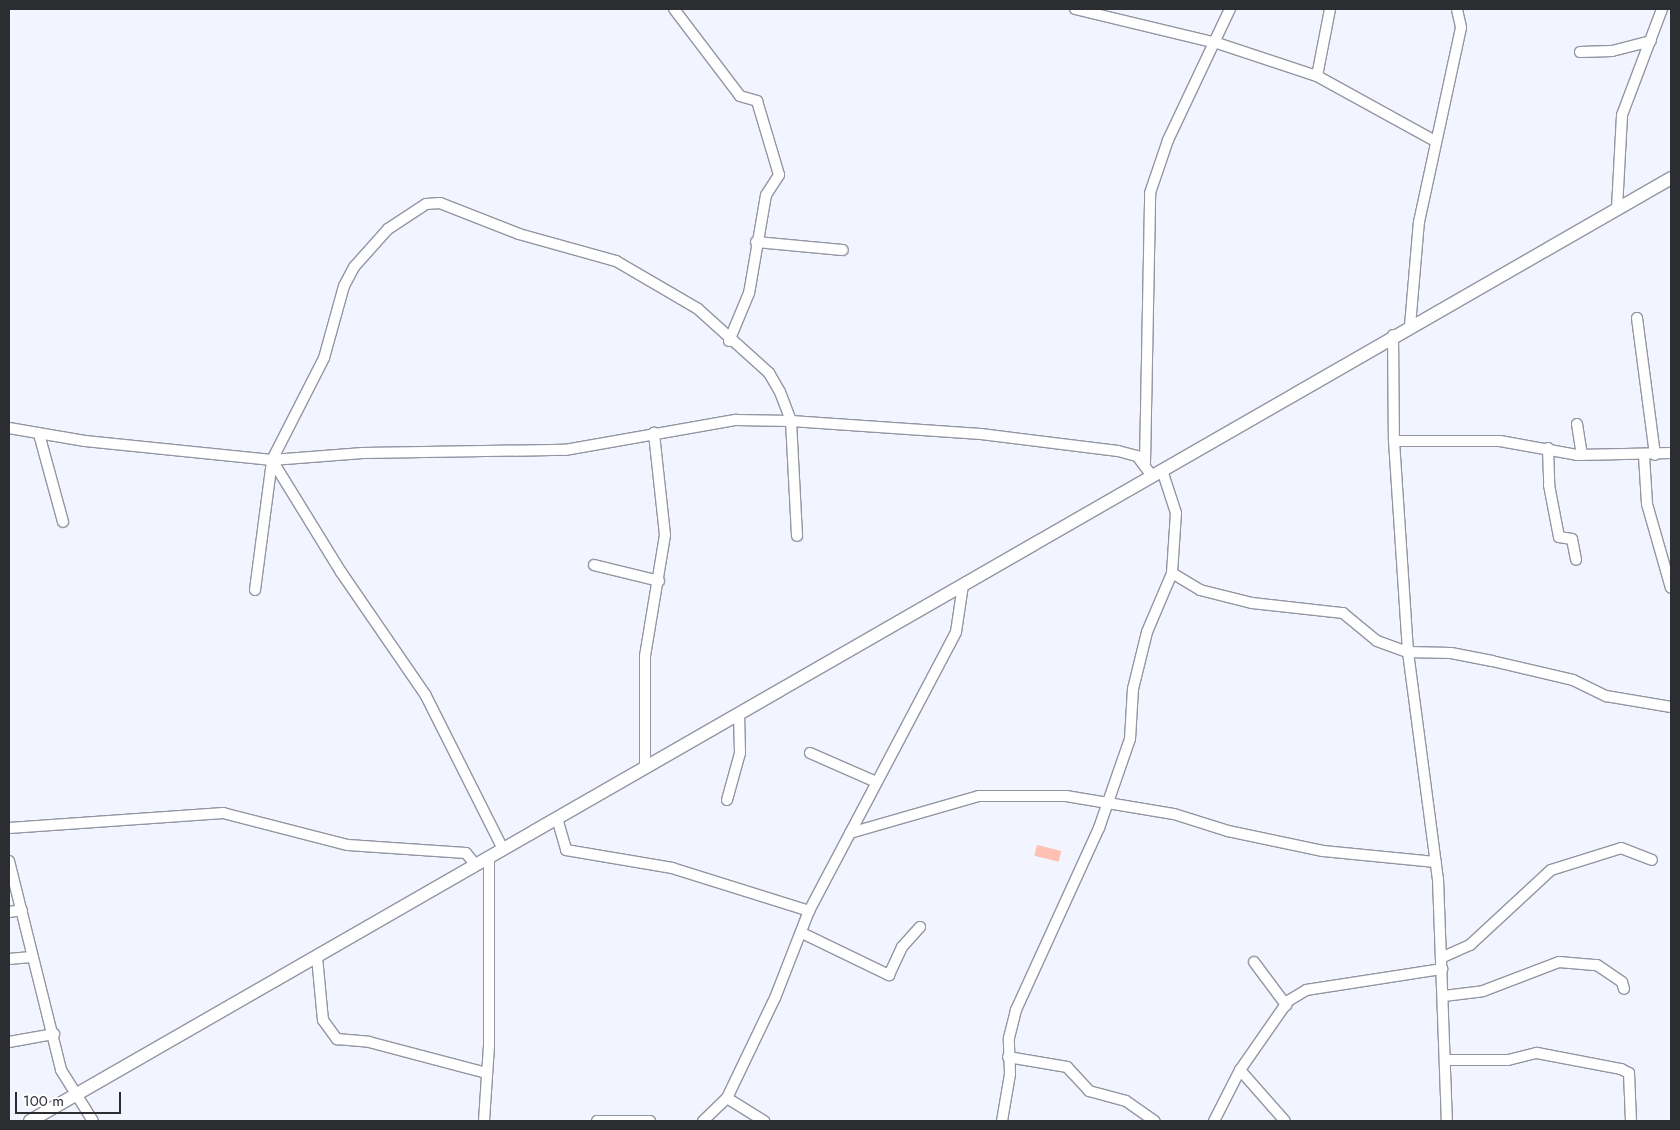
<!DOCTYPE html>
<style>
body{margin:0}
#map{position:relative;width:1680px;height:1130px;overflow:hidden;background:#f2f5ff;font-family:Jost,sans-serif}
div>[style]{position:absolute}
.green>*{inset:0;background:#fdc0b2;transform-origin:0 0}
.roads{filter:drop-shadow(1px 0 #9396a2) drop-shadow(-1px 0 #9396a2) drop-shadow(0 1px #9396a2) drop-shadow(0 -1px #9396a2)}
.minor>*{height:10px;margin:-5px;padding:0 5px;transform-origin:5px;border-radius:5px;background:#fff}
.major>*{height:12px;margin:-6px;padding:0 6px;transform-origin:6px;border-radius:6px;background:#fff}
span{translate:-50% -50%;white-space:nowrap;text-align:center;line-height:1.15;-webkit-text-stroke:4px #fff;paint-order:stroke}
.frame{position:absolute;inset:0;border:10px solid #2b2d31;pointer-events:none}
.scale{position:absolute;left:15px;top:1092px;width:106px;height:22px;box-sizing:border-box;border:2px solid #2b2d31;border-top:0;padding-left:6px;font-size:15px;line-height:18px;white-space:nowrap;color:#2b2d31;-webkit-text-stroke:4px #fff;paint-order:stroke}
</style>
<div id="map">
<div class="green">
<i style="left:1037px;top:845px;width:25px;height:11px;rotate:14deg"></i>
</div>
<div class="roads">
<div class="minor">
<i style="left:674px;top:9px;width:109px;rotate:52.8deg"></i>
<i style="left:740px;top:96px;width:18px;rotate:16deg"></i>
<i style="left:757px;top:101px;width:77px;rotate:73.4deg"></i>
<i style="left:779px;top:175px;width:24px;rotate:123deg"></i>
<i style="left:766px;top:195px;width:99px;rotate:99.8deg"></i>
<i style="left:749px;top:293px;width:52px;rotate:112.6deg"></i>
<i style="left:1075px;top:9px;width:146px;rotate:13.5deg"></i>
<i style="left:1217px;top:43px;width:105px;rotate:18.3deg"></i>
<i style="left:1317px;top:76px;width:135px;rotate:28.8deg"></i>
<i style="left:1580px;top:52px;width:32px;rotate:-2deg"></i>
<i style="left:1612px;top:51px;width:40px;rotate:-14.4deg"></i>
<i style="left:1317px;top:76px;width:68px;rotate:-79deg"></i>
<i style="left:1617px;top:208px;width:93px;rotate:-86.9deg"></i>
<i style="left:1622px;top:115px;width:113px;rotate:-69.3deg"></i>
<i style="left:756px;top:242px;width:87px;rotate:5.3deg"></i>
<i style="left:1637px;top:318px;width:138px;rotate:82.5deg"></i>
<i style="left:1410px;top:326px;width:104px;rotate:-85.1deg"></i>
<i style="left:1419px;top:222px;width:199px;rotate:-77.8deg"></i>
<i style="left:1461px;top:27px;width:18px;rotate:-103deg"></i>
<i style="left:1393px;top:335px;width:106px;rotate:89.5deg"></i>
<i style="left:1394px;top:441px;width:211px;rotate:86.2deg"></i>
<i style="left:1408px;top:652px;width:229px;rotate:82.5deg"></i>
<i style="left:1438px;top:879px;width:242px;rotate:87.9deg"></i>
<i style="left:1577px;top:424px;width:31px;rotate:81deg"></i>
<i style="left:9px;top:428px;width:77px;rotate:9.7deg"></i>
<i style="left:85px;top:441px;width:188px;rotate:5.8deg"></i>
<i style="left:272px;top:460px;width:91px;rotate:-4.4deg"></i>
<i style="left:363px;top:453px;width:202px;rotate:-0.9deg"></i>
<i style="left:565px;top:450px;width:174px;rotate:-10deg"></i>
<i style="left:736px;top:420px;width:55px;rotate:1deg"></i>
<i style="left:791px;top:421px;width:190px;rotate:3.9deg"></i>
<i style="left:981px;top:434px;width:138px;rotate:7.1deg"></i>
<i style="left:1118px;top:451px;width:20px;rotate:15deg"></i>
<i style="left:1137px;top:456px;width:25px;rotate:53deg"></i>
<i style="left:39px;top:434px;width:91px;rotate:74.7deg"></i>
<i style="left:1394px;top:441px;width:106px"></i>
<i style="left:1500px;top:441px;width:78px;rotate:10.3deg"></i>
<i style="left:1577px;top:455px;width:94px;rotate:-1.2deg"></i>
<i style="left:1548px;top:448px;width:37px;rotate:88deg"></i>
<i style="left:1549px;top:485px;width:53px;rotate:79.1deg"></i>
<i style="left:1559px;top:537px;width:13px;rotate:9deg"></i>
<i style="left:1572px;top:539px;width:21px;rotate:79deg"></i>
<i style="left:1644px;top:456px;width:48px;rotate:86.4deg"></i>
<i style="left:1647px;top:504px;width:87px;rotate:74.1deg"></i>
<i style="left:272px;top:460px;width:132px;rotate:58.4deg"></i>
<i style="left:341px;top:572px;width:148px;rotate:55.5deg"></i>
<i style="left:425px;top:694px;width:174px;rotate:63.3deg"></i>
<i style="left:1145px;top:463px;width:270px;rotate:-88.9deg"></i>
<i style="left:1150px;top:193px;width:56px;rotate:-71.2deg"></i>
<i style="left:1168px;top:140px;width:145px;rotate:-64.7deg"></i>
<i style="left:594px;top:565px;width:67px;rotate:13.8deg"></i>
<i style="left:1172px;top:573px;width:33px;rotate:31deg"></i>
<i style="left:1200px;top:590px;width:54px;rotate:14deg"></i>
<i style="left:1252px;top:603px;width:92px;rotate:6.3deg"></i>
<i style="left:1343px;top:613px;width:44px;rotate:39.5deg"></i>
<i style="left:1377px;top:641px;width:33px;rotate:20deg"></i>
<i style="left:1408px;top:652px;width:43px;rotate:1.3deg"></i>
<i style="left:1451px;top:653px;width:42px;rotate:11deg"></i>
<i style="left:1492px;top:661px;width:83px;rotate:13.2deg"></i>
<i style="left:1573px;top:680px;width:37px;rotate:26deg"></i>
<i style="left:1606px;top:696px;width:66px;rotate:9.6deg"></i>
<i style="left:255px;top:590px;width:131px;rotate:-82.5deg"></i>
<i style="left:272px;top:460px;width:114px;rotate:-63deg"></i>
<i style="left:324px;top:358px;width:75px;rotate:-74.5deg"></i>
<i style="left:344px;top:286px;width:21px;rotate:-62deg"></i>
<i style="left:354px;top:267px;width:51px;rotate:-48.2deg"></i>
<i style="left:388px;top:229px;width:45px;rotate:-33.3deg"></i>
<i style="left:426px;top:204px;width:14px;rotate:-4deg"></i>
<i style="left:440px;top:203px;width:85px;rotate:21.4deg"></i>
<i style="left:519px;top:234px;width:101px;rotate:15.6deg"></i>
<i style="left:616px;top:261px;width:95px;rotate:30.3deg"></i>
<i style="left:698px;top:309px;width:96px;rotate:42deg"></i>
<i style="left:769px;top:373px;width:22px;rotate:60deg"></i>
<i style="left:780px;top:392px;width:31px;rotate:69deg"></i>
<i style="left:791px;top:421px;width:115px;rotate:87deg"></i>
<i style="left:810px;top:753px;width:72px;rotate:23.7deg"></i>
<i style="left:645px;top:766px;width:110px;rotate:-90deg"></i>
<i style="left:645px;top:656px;width:123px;rotate:-80.6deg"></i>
<i style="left:665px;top:535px;width:103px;rotate:-96.2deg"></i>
<i style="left:727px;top:800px;width:49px;rotate:-74.5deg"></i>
<i style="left:740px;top:753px;width:40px;rotate:-91.4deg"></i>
<i style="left:557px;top:818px;width:33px;rotate:74deg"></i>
<i style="left:566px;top:850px;width:108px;rotate:9.6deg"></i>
<i style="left:672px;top:868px;width:144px;rotate:17.4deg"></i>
<i style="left:9px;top:828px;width:215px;rotate:-4deg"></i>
<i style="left:223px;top:813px;width:129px;rotate:14.4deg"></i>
<i style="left:348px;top:845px;width:118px;rotate:3.9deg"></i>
<i style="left:466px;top:853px;width:14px;rotate:51deg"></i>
<i style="left:850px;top:833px;width:134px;rotate:-16deg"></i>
<i style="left:979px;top:796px;width:87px"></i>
<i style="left:1066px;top:796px;width:109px;rotate:9.5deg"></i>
<i style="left:1174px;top:814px;width:57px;rotate:17.5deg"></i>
<i style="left:1228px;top:831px;width:97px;rotate:11.9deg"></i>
<i style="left:1323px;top:851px;width:113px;rotate:5.6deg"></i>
<i style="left:9px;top:861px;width:215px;rotate:76deg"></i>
<i style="left:61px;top:1070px;width:60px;rotate:57.9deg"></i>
<i style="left:9px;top:912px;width:13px;rotate:-9deg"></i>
<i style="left:802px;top:933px;width:97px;rotate:25.8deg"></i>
<i style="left:889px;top:975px;width:31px;rotate:-65deg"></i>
<i style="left:902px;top:947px;width:27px;rotate:-48deg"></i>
<i style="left:317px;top:957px;width:63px;rotate:84.6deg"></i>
<i style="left:323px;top:1020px;width:24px;rotate:54deg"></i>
<i style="left:337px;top:1039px;width:32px;rotate:5deg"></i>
<i style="left:369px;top:1042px;width:121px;rotate:14.8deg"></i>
<i style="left:1443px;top:957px;width:30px;rotate:-24deg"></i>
<i style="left:1470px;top:945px;width:110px;rotate:-42.8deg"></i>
<i style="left:1551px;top:870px;width:73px;rotate:-17.4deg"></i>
<i style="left:1621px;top:848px;width:33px;rotate:21deg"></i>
<i style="left:9px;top:959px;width:22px;rotate:-5deg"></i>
<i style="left:1254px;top:962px;width:54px;rotate:53.3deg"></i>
<i style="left:1444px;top:996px;width:39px;rotate:-7deg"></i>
<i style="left:1483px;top:991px;width:81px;rotate:-20.9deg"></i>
<i style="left:1559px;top:962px;width:38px;rotate:5deg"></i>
<i style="left:1597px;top:965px;width:30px;rotate:34deg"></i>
<i style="left:1622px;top:982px;width:7px;rotate:74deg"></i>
<i style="left:9px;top:1042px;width:46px;rotate:-10.1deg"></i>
<i style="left:1008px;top:1057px;width:60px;rotate:9.6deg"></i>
<i style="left:1067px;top:1067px;width:33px;rotate:47deg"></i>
<i style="left:1089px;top:1091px;width:38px;rotate:15deg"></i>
<i style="left:1126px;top:1101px;width:35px;rotate:35deg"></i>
<i style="left:1445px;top:1060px;width:63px"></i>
<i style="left:1508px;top:1060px;width:30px;rotate:-14deg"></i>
<i style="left:1537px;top:1053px;width:86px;rotate:10.8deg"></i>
<i style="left:1621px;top:1069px;width:9px;rotate:27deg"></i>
<i style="left:1629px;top:1073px;width:48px;rotate:87.6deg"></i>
<i style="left:1240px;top:1070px;width:68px;rotate:48.6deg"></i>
<i style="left:727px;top:1098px;width:44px;rotate:31.9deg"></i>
<i style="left:484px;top:1121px;width:76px;rotate:-86.2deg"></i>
<i style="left:489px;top:1045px;width:188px;rotate:-90deg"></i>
<i style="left:597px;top:1121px;width:53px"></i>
<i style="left:703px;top:1121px;width:33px;rotate:-44deg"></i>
<i style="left:727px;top:1098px;width:111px;rotate:-64.4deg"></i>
<i style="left:775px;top:998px;width:93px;rotate:-68.7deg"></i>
<i style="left:809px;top:911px;width:315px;rotate:-62.2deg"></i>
<i style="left:956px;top:632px;width:48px;rotate:-81.5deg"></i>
<i style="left:1002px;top:1121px;width:48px;rotate:-80.3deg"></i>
<i style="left:1010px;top:1074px;width:36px;rotate:-92deg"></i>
<i style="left:1009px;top:1038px;width:29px;rotate:-76deg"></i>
<i style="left:1016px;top:1010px;width:200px;rotate:-65.5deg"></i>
<i style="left:1099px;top:828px;width:94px;rotate:-70.8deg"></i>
<i style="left:1130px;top:739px;width:50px;rotate:-86.6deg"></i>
<i style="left:1133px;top:689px;width:59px;rotate:-76.2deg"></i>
<i style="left:1147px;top:632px;width:64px;rotate:-67deg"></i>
<i style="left:1172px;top:573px;width:60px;rotate:-86.2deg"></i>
<i style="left:1176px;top:513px;width:45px;rotate:-108deg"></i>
<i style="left:1214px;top:1121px;width:57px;rotate:-63deg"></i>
<i style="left:1240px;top:1070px;width:84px;rotate:-55.2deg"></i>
<i style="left:1288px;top:1001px;width:21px;rotate:-31deg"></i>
<i style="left:1306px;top:990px;width:138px;rotate:-8.8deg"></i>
</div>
<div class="major">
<i style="left:30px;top:1121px;width:1893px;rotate:-29.88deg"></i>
</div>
</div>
<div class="frame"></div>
<div class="scale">100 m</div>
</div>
